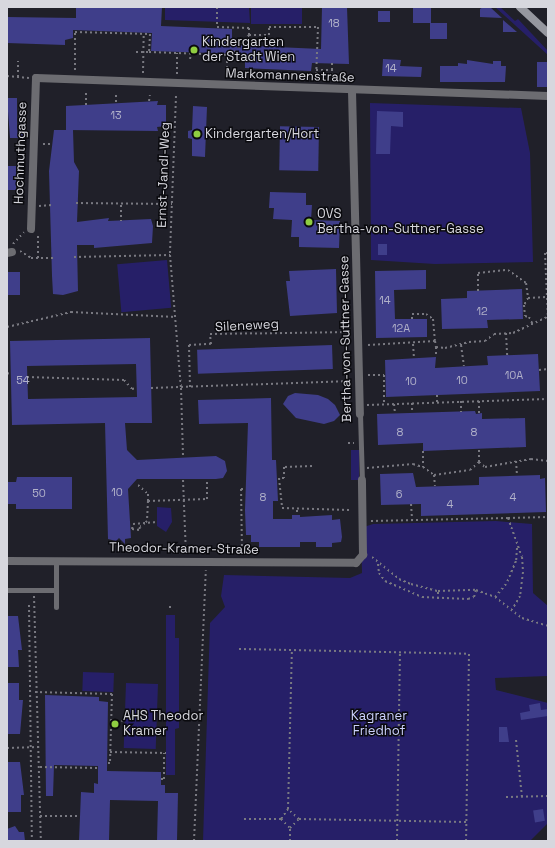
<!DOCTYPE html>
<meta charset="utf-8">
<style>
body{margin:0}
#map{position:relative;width:555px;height:848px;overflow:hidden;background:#202029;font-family:"Space Grotesk",sans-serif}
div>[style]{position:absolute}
.green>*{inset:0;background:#261f68;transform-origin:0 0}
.building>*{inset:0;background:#3f3e8a;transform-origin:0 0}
.path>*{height:2px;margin-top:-1px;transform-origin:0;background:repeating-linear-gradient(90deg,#797981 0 2px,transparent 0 5px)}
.lane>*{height:5px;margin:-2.5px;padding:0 2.5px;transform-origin:2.5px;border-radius:2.5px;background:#6c6c71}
.street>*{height:8px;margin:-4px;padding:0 4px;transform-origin:4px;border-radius:4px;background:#6c6c71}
.secondary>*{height:8px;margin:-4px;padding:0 4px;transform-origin:4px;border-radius:4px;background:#96979f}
.dots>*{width:11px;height:11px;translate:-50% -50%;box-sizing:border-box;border:2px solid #0a0a0e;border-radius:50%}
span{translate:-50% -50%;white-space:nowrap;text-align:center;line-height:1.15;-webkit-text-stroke:3px #0a0a0e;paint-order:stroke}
.number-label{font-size:11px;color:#b1b1c9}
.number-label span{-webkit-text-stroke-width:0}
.poi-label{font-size:13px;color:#d7d7de}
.left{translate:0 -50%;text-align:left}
.street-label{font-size:13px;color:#d7d7de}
.park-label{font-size:13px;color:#cbd0fc}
.frame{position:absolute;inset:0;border:8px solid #d7d7de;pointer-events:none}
</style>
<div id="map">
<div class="green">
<i style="clip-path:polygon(165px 7px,249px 7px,250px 23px,165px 20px)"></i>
<i style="left:251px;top:7px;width:51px;height:17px"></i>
<i style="clip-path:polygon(495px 7px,500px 7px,515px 21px,518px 19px,548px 51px,548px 55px)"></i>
<i style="clip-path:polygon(370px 103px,521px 108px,530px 153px,533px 262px,435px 264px,371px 260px)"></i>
<i style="left:167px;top:260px;width:48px;height:50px;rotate:85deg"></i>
<i style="left:351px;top:450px;width:8px;height:30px"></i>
<i style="clip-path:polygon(157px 507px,171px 508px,172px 522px,166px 532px,157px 526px)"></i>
<i style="clip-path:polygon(496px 521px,532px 524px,533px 593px,548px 606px,548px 676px,495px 678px,496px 690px,548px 703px,548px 823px,530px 841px,203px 841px,210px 623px,225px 607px,221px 596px,224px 575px,350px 578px,362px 573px,361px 528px,373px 524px)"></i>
<i style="clip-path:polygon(166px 615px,175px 615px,175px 638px,179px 638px,179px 728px,175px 729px,175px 775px,166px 775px)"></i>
<i style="left:83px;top:672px;width:31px;height:19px;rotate:2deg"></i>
<i style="left:126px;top:683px;width:32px;height:65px;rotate:2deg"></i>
</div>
<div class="building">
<i style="clip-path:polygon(76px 7px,162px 7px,161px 26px,232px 29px,232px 45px,321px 49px,322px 7px,347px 7px,349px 64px,312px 63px,311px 71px,245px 68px,245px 54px,151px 51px,152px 33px,73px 30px,73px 38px,65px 40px,65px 45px,7px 43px,7px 17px,76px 18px)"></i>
<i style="clip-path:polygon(483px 7px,490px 7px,502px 18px,480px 17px,480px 9px)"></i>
<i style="left:413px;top:8px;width:18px;height:15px"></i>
<i style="left:378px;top:11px;width:12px;height:11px"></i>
<i style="clip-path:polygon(503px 20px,517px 32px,503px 32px)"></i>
<i style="left:430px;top:23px;width:17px;height:16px"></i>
<i style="clip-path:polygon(383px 59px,401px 60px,400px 66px,422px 67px,421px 77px,382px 76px)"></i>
<i style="clip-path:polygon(467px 60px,493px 64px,493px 61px,501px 61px,501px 66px,506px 66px,505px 82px,440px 82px,440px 66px,458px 66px,458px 63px,467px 64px)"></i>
<i style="left:537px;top:62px;width:11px;height:25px"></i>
<i style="clip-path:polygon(7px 98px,17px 98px,17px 130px,23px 130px,23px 138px,10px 138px)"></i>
<i style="clip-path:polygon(158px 101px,157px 105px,166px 105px,166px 126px,157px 127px,158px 131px,66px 130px,66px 106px)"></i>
<i style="clip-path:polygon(193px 106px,207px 107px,205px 157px,192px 156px,192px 139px,188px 138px,188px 131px,192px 130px)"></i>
<i style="clip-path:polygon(377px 111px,403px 112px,403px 127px,391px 126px,390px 154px,376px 154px)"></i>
<i style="left:319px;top:127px;width:44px;height:39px;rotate:91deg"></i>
<i style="clip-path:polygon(54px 130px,73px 130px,74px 162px,79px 171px,77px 222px,109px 218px,108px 221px,151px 219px,153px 226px,152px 243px,94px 248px,94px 245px,77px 245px,78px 291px,63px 295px,53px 294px,52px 276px,49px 171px)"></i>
<i style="left:16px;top:166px;width:24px;height:9px;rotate:90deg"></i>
<i style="clip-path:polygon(270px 192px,306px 193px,306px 205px,312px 205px,311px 220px,340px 221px,339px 248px,299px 247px,299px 237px,291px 237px,292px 220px,273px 219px,274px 208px,269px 208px)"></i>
<i style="left:378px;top:244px;width:9px;height:11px"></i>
<i style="clip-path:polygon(336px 269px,337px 313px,290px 316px,286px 281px,290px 281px,289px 271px)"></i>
<i style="clip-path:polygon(426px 270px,426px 289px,394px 290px,395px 319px,427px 319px,427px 337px,376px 338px,375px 271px)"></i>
<i style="left:20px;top:272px;width:23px;height:13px;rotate:90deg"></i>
<i style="clip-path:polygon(522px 289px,523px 319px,487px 320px,488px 328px,442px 329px,441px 299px,467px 298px,467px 291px)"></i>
<i style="clip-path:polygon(evenodd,150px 338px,152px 423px,125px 423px,127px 450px,137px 460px,216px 456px,225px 461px,227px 471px,223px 478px,216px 479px,137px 479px,128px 489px,131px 538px,125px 539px,125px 544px,119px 538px,116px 541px,108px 539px,105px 423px,12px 425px,10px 341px,150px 338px,136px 364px,137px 397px,28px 399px,27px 366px,136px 364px)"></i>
<i style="left:332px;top:345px;width:24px;height:135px;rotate:88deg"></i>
<i style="clip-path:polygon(538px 354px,540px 391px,386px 397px,385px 360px,436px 357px,435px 368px,488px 365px,487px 356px)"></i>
<i style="clip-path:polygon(295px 393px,318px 395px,328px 399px,335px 405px,340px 415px,334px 421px,324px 424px,296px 418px,283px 404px,288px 396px)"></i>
<i style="clip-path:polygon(271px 398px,272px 460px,276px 460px,278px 501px,273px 501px,273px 519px,292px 519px,292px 515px,300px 515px,300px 517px,332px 515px,332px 520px,340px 519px,342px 537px,341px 542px,332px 543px,332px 547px,316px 547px,316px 542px,300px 542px,300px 547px,259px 547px,259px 542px,251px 542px,251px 535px,246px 535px,245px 510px,248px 423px,199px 424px,198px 400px)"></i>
<i style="clip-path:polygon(475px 411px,476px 414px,482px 413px,482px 419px,525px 418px,526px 447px,423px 451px,423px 443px,378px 445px,377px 414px)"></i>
<i style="clip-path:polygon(413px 473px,416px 487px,479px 485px,479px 477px,540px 475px,540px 479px,545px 478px,546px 512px,421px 516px,421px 504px,381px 505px,380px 474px)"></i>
<i style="clip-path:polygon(17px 477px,72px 477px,72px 509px,16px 509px,16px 504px,7px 504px,7px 482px,16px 482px)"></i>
<i style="clip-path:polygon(7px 616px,18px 616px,22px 650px,18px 650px,19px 667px,7px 667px)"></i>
<i style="clip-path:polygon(7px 683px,19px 683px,19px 700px,23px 700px,20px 734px,7px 734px)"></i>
<i style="clip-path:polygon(45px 695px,99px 697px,99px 701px,108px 702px,107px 771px,161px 772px,161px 785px,165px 785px,165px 793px,178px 793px,177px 841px,157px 841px,158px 801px,110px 800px,109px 841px,79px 841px,81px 792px,94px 793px,94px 783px,98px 784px,98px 766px,54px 765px,53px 796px,46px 796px)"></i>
<i style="clip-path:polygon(540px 703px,541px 710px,548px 709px,548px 716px,521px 720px,520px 713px,530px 711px,529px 705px)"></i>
<i style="clip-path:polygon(499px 727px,507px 727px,509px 742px,499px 742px)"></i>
<i style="clip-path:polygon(7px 762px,20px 762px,24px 795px,21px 795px,21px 812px,7px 812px)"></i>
<i style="left:543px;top:809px;width:12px;height:10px;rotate:81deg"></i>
<i style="clip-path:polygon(15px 826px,19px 832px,24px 832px,25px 841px,7px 841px,7px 829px)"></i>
</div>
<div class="path">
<i style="left:217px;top:7px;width:20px;rotate:90deg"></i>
<i style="left:217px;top:27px;width:32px;rotate:2deg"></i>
<i style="left:249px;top:28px;width:7px;rotate:90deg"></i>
<i style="left:249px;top:35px;width:34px;rotate:130deg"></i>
<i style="left:227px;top:61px;width:15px;rotate:90deg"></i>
<i style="left:249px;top:35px;width:20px"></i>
<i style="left:269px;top:35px;width:8px;rotate:-90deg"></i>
<i style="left:269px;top:27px;width:49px"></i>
<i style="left:136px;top:52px;width:13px"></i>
<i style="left:190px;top:59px;width:5px;rotate:-79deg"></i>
<i style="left:332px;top:63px;width:17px;rotate:90deg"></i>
<i style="left:75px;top:70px;width:38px;rotate:-90deg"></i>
<i style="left:75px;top:32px;width:75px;rotate:1.5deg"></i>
<i style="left:150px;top:34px;width:18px;rotate:93deg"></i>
<i style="left:149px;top:52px;width:83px;rotate:2.1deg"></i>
<i style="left:316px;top:70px;width:17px"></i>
<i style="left:143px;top:73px;width:39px;rotate:-89deg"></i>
<i style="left:177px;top:74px;width:21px;rotate:-90deg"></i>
<i style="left:7px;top:76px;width:22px;rotate:5deg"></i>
<i style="left:18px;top:77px;width:16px;rotate:-90deg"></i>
<i style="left:316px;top:79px;width:52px;rotate:-87.8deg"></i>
<i style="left:86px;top:93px;width:12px;rotate:90deg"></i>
<i style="left:176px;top:96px;width:159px;rotate:92.2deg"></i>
<i style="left:170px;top:255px;width:133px;rotate:85.3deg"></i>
<i style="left:181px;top:388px;width:69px;rotate:88.3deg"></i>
<i style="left:149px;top:101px;width:6px;rotate:-81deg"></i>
<i style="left:116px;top:102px;width:8px;rotate:-90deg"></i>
<i style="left:43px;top:144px;width:8px"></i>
<i style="left:76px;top:203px;width:96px;rotate:0.6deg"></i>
<i style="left:121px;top:205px;width:16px;rotate:90deg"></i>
<i style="left:39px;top:206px;width:13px;rotate:-4deg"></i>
<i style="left:13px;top:244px;width:16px;rotate:-47deg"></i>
<i style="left:20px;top:251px;width:13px;rotate:32deg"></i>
<i style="left:31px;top:258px;width:22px"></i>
<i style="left:548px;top:253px;width:3px;rotate:180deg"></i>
<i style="left:545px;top:253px;width:66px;rotate:87.4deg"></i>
<i style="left:74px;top:257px;width:96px;rotate:-1.2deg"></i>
<i style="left:38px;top:258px;width:23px;rotate:-90deg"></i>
<i style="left:478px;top:291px;width:18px;rotate:-90deg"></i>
<i style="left:478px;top:273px;width:30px;rotate:-6deg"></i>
<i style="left:508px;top:270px;width:22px;rotate:36deg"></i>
<i style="left:526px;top:283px;width:15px;rotate:82deg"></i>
<i style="left:528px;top:298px;width:18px;rotate:-3deg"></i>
<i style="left:528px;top:298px;width:8px;rotate:120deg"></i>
<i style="left:524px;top:305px;width:11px;rotate:85deg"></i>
<i style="left:525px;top:316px;width:4px;rotate:14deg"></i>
<i style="left:529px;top:317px;width:9px;rotate:63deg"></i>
<i style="left:412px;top:319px;width:5px;rotate:-90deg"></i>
<i style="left:412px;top:314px;width:14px"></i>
<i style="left:426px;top:314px;width:9px;rotate:36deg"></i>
<i style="left:433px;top:319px;width:22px;rotate:85deg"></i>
<i style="left:7px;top:327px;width:66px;rotate:-13.2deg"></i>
<i style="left:71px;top:312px;width:105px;rotate:2.7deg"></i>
<i style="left:506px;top:333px;width:22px;rotate:87deg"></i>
<i style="left:413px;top:344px;width:14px;rotate:86deg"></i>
<i style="left:368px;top:345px;width:67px;rotate:-3.4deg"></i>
<i style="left:435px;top:341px;width:6px;rotate:81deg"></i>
<i style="left:436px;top:347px;width:9px;rotate:6deg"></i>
<i style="left:445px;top:348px;width:25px;rotate:-14deg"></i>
<i style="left:469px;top:342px;width:16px;rotate:-4deg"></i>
<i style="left:485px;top:341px;width:11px;rotate:-38deg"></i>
<i style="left:494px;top:334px;width:19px;rotate:-3deg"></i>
<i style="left:513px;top:333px;width:38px;rotate:-25deg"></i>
<i style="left:461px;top:345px;width:21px;rotate:82deg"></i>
<i style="left:436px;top:347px;width:10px;rotate:90deg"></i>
<i style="left:539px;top:370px;width:9px;rotate:-6deg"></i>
<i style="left:7px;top:373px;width:4px;rotate:14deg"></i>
<i style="left:368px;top:375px;width:16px"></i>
<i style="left:384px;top:375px;width:29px;rotate:90deg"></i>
<i style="left:27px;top:377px;width:97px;rotate:1.8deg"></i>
<i style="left:124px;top:380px;width:12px;rotate:48deg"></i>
<i style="left:132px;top:389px;width:5px;rotate:-11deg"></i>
<i style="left:190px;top:387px;width:42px;rotate:-91.4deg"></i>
<i style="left:189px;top:345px;width:22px;rotate:-3deg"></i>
<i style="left:211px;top:344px;width:10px;rotate:-96deg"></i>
<i style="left:210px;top:334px;width:140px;rotate:-0.8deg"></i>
<i style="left:151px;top:388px;width:200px;rotate:-2deg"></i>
<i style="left:461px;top:401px;width:11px;rotate:90deg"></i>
<i style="left:479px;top:401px;width:13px;rotate:90deg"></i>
<i style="left:437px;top:402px;width:8px;rotate:-90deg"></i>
<i style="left:412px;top:403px;width:10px;rotate:90deg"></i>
<i style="left:394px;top:404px;width:10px;rotate:84deg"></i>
<i style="left:367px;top:405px;width:181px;rotate:-1.9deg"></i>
<i style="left:348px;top:443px;width:6px"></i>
<i style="left:423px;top:451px;width:16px;rotate:90deg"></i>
<i style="left:516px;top:461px;width:15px;rotate:86deg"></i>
<i style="left:479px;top:462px;width:13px;rotate:-90deg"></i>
<i style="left:312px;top:466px;width:28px;rotate:178deg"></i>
<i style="left:284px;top:467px;width:11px;rotate:90deg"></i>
<i style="left:284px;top:478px;width:5px;rotate:180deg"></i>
<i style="left:279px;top:478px;width:30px;rotate:84deg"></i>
<i style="left:282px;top:508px;width:67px;rotate:1.7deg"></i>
<i style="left:367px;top:468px;width:46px;rotate:-5deg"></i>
<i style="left:413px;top:464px;width:10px;rotate:17deg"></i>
<i style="left:423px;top:467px;width:14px;rotate:36deg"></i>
<i style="left:434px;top:475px;width:36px;rotate:-8deg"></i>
<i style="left:470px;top:470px;width:12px;rotate:-42deg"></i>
<i style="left:479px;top:462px;width:8px;rotate:40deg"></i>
<i style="left:485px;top:467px;width:47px;rotate:-9.9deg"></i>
<i style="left:531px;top:459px;width:17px;rotate:7deg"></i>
<i style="left:434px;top:475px;width:11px;rotate:85deg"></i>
<i style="left:183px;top:480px;width:75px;rotate:87.7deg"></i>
<i style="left:138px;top:485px;width:13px;rotate:42deg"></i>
<i style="left:148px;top:494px;width:7px;rotate:90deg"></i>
<i style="left:148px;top:501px;width:59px;rotate:-1.9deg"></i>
<i style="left:207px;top:499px;width:19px;rotate:-90deg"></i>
<i style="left:148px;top:501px;width:20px;rotate:93deg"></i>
<i style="left:147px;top:521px;width:3px;rotate:135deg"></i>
<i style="left:145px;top:523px;width:6px;rotate:141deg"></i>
<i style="left:140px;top:527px;width:3px;rotate:108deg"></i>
<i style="left:139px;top:530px;width:7px;rotate:-172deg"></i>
<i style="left:132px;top:529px;width:5px;rotate:-79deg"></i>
<i style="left:133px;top:524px;width:24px;rotate:-5deg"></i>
<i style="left:411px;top:504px;width:16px;rotate:86deg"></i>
<i style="left:297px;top:510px;width:5px;rotate:90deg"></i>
<i style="left:508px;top:518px;width:40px;rotate:-1.4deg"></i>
<i style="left:371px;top:521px;width:137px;rotate:-1.3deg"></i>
<i style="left:508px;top:518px;width:41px;rotate:70.3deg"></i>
<i style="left:522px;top:557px;width:15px;rotate:86deg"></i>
<i style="left:523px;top:572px;width:24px;rotate:97deg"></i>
<i style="left:520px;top:596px;width:16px;rotate:120deg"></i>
<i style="left:517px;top:548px;width:13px;rotate:94deg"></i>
<i style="left:516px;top:561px;width:25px;rotate:113deg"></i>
<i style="left:506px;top:584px;width:17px;rotate:130deg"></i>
<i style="left:495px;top:597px;width:34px;rotate:38deg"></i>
<i style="left:522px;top:618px;width:27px;rotate:17deg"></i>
<i style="left:242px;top:551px;width:62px;rotate:-90.9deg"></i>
<i style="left:241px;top:489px;width:4px"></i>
<i style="left:372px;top:557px;width:35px;rotate:39deg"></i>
<i style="left:399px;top:579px;width:13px;rotate:23deg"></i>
<i style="left:411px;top:584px;width:28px;rotate:15deg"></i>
<i style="left:438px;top:591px;width:38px;rotate:-2deg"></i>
<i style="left:476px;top:590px;width:20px;rotate:20deg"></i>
<i style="left:378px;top:564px;width:9px;rotate:84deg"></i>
<i style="left:379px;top:573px;width:10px;rotate:53deg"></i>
<i style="left:385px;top:581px;width:40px;rotate:23.4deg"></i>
<i style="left:422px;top:597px;width:46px;rotate:2.5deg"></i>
<i style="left:468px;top:599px;width:6px;rotate:-18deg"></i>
<i style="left:474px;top:597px;width:7px;rotate:-74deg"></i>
<i style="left:34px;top:596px;width:245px;rotate:88.4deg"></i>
<i style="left:438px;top:599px;width:8px;rotate:-90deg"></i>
<i style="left:29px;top:605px;width:236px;rotate:89.3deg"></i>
<i style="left:170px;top:608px;width:3px;rotate:-90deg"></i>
<i style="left:239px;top:649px;width:230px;rotate:1.2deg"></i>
<i style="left:469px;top:654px;width:187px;rotate:90.9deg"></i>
<i style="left:35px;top:692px;width:77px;rotate:1.5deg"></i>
<i style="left:112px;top:694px;width:69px;rotate:91.7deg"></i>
<i style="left:110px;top:763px;width:3px;rotate:180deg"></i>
<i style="left:111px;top:721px;width:14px"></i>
<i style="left:548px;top:737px;width:3px;rotate:90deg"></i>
<i style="left:516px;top:740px;width:57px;rotate:84deg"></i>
<i style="left:7px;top:748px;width:32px;rotate:-2deg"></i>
<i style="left:110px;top:752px;width:56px;rotate:1deg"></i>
<i style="left:40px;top:767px;width:58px;rotate:1deg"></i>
<i style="left:161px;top:779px;width:3px"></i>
<i style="left:164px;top:779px;width:26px;rotate:-90deg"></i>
<i style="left:506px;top:797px;width:42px;rotate:-1.4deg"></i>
<i style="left:288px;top:809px;width:159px;rotate:-88.6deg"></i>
<i style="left:40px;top:816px;width:38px"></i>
<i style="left:244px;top:819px;width:37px"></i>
<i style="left:299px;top:819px;width:167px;rotate:1deg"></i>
<i style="left:194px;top:841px;width:271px;rotate:-87.5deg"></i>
<i style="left:290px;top:841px;width:13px;rotate:-90deg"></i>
<i style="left:290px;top:828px;width:13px;rotate:-45deg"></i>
<i style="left:299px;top:819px;width:15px;rotate:-138deg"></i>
<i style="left:288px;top:809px;width:12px;rotate:125deg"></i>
<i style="left:281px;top:819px;width:13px;rotate:45deg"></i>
<i style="left:397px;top:841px;width:188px;rotate:-89.1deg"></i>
</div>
<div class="lane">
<i style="left:360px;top:414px;width:66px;rotate:88.3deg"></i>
<i style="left:7px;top:590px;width:48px"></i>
<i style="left:56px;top:607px;width:47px;rotate:-90deg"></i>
</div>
<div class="street">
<i style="left:352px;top:91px;width:323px;rotate:88.6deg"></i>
<i style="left:31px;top:229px;width:151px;rotate:-88.1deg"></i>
<i style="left:36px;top:78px;width:512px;rotate:2.01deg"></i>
<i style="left:7px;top:253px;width:5px;rotate:-11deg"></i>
<i style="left:7px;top:561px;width:349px;rotate:0.3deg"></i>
<i style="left:356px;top:563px;width:11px;rotate:-49deg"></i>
<i style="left:363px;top:555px;width:75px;rotate:-90.8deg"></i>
</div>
<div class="secondary">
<i style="left:520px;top:7px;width:38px;rotate:43deg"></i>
</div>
<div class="dots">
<i style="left:194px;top:50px;background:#8fcd41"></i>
<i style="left:197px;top:134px;background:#8fcd41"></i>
<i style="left:309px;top:222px;background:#8fcd41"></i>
<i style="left:115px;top:724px;background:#8fcd41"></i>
</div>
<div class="number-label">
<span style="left:334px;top:23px">18</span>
<span style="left:391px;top:68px">14</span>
<span style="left:116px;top:115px">13</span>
<span style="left:385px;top:300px">14</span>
<span style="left:482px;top:311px">12</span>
<span style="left:401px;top:328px">12A</span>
<span style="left:514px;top:375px">10A</span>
<span style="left:23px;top:380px">54</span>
<span style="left:462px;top:380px">10</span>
<span style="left:411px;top:381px">10</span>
<span style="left:400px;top:432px">8</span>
<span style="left:474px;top:432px">8</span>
<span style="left:117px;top:492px">10</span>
<span style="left:39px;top:493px">50</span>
<span style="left:399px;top:494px">6</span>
<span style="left:263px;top:497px">8</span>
<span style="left:513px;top:497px">4</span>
<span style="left:450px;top:504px">4</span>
</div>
<div class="poi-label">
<span class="left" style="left:202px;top:50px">Kindergarten<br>der Stadt Wien</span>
<span class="left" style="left:205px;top:134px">Kindergarten/Hort</span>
<span class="left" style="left:317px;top:222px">OVS<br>Bertha-von-Suttner-Gasse</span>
<span class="left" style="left:123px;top:724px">AHS Theodor<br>Kramer</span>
</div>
<div class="street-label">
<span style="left:290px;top:76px;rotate:2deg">Markomannenstraße</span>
<span style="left:21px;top:153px;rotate:-88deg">Hochmuthgasse</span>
<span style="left:164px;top:175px;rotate:-88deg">Ernst-Jandl-Weg</span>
<span style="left:247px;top:326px;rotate:-3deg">Sileneweg</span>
<span style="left:346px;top:339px;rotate:-91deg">Bertha-von-Suttner-Gasse</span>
<span style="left:184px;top:549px;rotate:1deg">Theodor-Kramer-Straße</span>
</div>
<div class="park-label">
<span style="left:379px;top:724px">Kagraner<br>Friedhof</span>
</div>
<div class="frame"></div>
</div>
